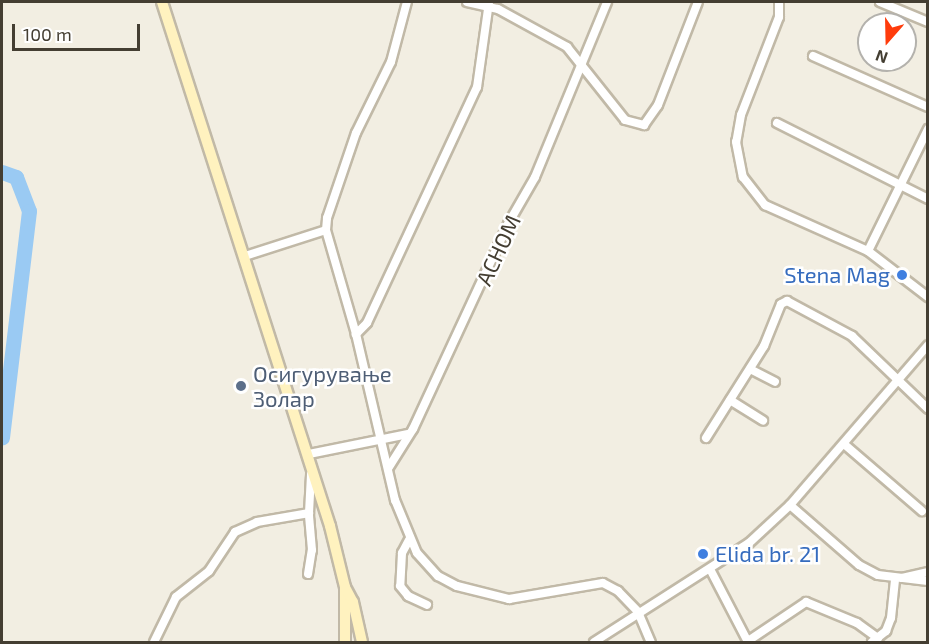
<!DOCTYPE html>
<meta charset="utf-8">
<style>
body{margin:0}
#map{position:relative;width:929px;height:644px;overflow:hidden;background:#f2eee2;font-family:"Exo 2",sans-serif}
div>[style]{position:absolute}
.river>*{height:15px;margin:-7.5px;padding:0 7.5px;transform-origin:7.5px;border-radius:7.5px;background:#9acaf3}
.roads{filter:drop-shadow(2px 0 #c1b9a7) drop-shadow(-2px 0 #c1b9a7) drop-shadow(0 2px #c1b9a7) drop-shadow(0 -2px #c1b9a7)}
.street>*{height:8px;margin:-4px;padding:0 4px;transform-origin:4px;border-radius:4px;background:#fff}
.secondary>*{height:10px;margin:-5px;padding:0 5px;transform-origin:5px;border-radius:5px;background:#fff2bf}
.dots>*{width:16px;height:16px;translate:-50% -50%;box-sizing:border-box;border:3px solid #fff;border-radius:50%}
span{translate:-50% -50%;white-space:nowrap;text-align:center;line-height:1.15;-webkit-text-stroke:5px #fff;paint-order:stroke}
.street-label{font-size:22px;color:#443e32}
.shop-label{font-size:22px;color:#366cbe}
.right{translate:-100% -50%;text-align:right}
.left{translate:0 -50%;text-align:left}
.service-label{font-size:22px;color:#4e5e75}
.frame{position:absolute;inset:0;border:3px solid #443e32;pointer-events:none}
.north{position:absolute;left:857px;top:12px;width:60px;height:60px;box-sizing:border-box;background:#fff;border:2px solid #b4b2ad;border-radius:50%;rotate:200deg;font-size:16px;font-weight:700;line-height:24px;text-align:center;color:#443e32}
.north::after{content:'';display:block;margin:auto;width:21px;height:27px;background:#ff3c0c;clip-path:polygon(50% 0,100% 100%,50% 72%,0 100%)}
.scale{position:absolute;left:12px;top:24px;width:128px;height:27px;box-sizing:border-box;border:3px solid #443e32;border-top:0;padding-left:8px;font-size:18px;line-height:21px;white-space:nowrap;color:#443e32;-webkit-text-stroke:4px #fff;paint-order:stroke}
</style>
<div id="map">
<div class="river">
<i style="left:2px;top:172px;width:15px;rotate:20deg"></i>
<i style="left:16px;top:177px;width:36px;rotate:69deg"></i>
<i style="left:29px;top:211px;width:228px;rotate:96.8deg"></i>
</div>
<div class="roads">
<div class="street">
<i style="left:467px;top:2px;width:32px;rotate:13deg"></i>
<i style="left:498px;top:9px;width:79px;rotate:28.8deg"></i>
<i style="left:567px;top:47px;width:93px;rotate:51.5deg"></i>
<i style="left:625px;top:120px;width:20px;rotate:15deg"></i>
<i style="left:644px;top:125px;width:24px;rotate:-55deg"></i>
<i style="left:658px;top:105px;width:110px;rotate:-68.8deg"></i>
<i style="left:489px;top:2px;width:86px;rotate:98deg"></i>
<i style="left:477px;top:87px;width:260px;rotate:115deg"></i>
<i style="left:367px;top:323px;width:16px;rotate:135deg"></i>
<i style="left:356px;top:334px;width:171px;rotate:76.8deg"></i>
<i style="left:395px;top:500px;width:57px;rotate:67.5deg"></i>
<i style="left:417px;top:553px;width:31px;rotate:48deg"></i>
<i style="left:438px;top:576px;width:21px;rotate:28deg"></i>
<i style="left:457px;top:586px;width:54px;rotate:14deg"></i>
<i style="left:509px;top:599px;width:95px;rotate:-9.7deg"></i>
<i style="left:603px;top:583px;width:17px;rotate:28deg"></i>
<i style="left:618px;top:591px;width:29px;rotate:46deg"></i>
<i style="left:638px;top:612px;width:33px;rotate:67deg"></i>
<i style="left:779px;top:2px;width:15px;rotate:90deg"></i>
<i style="left:779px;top:17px;width:105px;rotate:111.2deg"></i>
<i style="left:741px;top:115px;width:27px;rotate:100deg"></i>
<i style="left:736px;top:142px;width:36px;rotate:79deg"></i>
<i style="left:743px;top:177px;width:36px;rotate:52deg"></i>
<i style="left:765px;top:205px;width:113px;rotate:24.1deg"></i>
<i style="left:868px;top:251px;width:76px;rotate:37.5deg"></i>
<i style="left:880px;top:2px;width:52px;rotate:22.6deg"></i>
<i style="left:813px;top:56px;width:126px;rotate:23.9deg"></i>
<i style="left:777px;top:123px;width:169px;rotate:26.7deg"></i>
<i style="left:868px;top:251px;width:136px;rotate:-63.8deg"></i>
<i style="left:245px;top:256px;width:85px;rotate:-17.8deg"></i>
<i style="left:356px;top:334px;width:108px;rotate:-106.1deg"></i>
<i style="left:326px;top:230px;width:12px;rotate:-85deg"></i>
<i style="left:327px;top:218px;width:90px;rotate:-71.2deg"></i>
<i style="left:356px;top:133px;width:79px;rotate:-63.8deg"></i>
<i style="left:391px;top:62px;width:62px;rotate:-75.1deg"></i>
<i style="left:750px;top:369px;width:28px;rotate:27deg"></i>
<i style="left:730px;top:400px;width:39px;rotate:32deg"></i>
<i style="left:706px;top:438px;width:109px;rotate:-57.8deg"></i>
<i style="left:764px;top:346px;width:45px;rotate:-68deg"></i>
<i style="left:781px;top:304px;width:7px;rotate:-27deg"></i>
<i style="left:787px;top:301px;width:74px;rotate:28.3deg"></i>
<i style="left:852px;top:336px;width:105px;rotate:43.8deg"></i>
<i style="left:844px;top:444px;width:103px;rotate:40.7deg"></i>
<i style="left:309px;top:454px;width:101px;rotate:-11.4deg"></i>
<i style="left:389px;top:467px;width:45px;rotate:-57.7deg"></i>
<i style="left:413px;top:429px;width:226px;rotate:-65.1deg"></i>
<i style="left:508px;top:224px;width:54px;rotate:-60.1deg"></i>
<i style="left:535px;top:177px;width:189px;rotate:-67.6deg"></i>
<i style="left:790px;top:505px;width:91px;rotate:41deg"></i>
<i style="left:859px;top:565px;width:21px;rotate:28deg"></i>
<i style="left:878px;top:575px;width:50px;rotate:6.8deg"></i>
<i style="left:409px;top:540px;width:15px;rotate:118deg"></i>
<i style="left:402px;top:553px;width:33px;rotate:93deg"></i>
<i style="left:400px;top:586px;width:13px;rotate:51deg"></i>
<i style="left:408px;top:596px;width:21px;rotate:25deg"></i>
<i style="left:710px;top:569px;width:82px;rotate:62.5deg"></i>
<i style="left:308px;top:574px;width:24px;rotate:-81deg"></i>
<i style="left:312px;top:550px;width:37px;rotate:-95deg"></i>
<i style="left:309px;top:513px;width:39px;rotate:-87deg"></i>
<i style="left:902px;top:578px;width:27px;rotate:-13deg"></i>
<i style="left:748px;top:641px;width:70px;rotate:-33.9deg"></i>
<i style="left:806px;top:602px;width:55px;rotate:22.4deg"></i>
<i style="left:857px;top:623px;width:26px;rotate:36deg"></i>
<i style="left:154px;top:642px;width:50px;rotate:-63.9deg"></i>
<i style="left:176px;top:597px;width:42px;rotate:-38.2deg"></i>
<i style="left:209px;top:571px;width:47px;rotate:-56.3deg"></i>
<i style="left:235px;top:532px;width:24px;rotate:-24deg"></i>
<i style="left:257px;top:522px;width:53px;rotate:-9.8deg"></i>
<i style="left:594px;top:642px;width:184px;rotate:-32.6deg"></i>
<i style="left:749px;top:543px;width:56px;rotate:-42.8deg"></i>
<i style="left:790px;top:505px;width:211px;rotate:-49.2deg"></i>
<i style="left:872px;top:642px;width:18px;rotate:-38deg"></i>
<i style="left:886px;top:631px;width:14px;rotate:-69deg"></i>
<i style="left:891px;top:618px;width:39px;rotate:-84deg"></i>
</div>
<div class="secondary">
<i style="left:162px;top:2px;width:550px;rotate:72.22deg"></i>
<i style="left:330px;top:526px;width:63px;rotate:76.2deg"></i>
<i style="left:345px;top:587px;width:55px;rotate:90deg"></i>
<i style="left:346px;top:589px;width:15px;rotate:62deg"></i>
<i style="left:353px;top:602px;width:41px;rotate:77.3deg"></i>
</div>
</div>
<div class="dots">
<i style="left:902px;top:275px;background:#3f7fe0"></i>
<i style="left:241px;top:386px;background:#5c6f8a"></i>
<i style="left:703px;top:554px;background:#3f7fe0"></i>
</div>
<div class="street-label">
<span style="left:498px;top:250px;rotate:-65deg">АСНОМ</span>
</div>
<div class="shop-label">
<span class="right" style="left:890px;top:275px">Stena Mag</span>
<span class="left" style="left:715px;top:554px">Elida br. 21</span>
</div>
<div class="service-label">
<span class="left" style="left:253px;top:386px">Осигурување<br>Золар</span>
</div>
<div class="frame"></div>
<div class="north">N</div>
<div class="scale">100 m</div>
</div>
